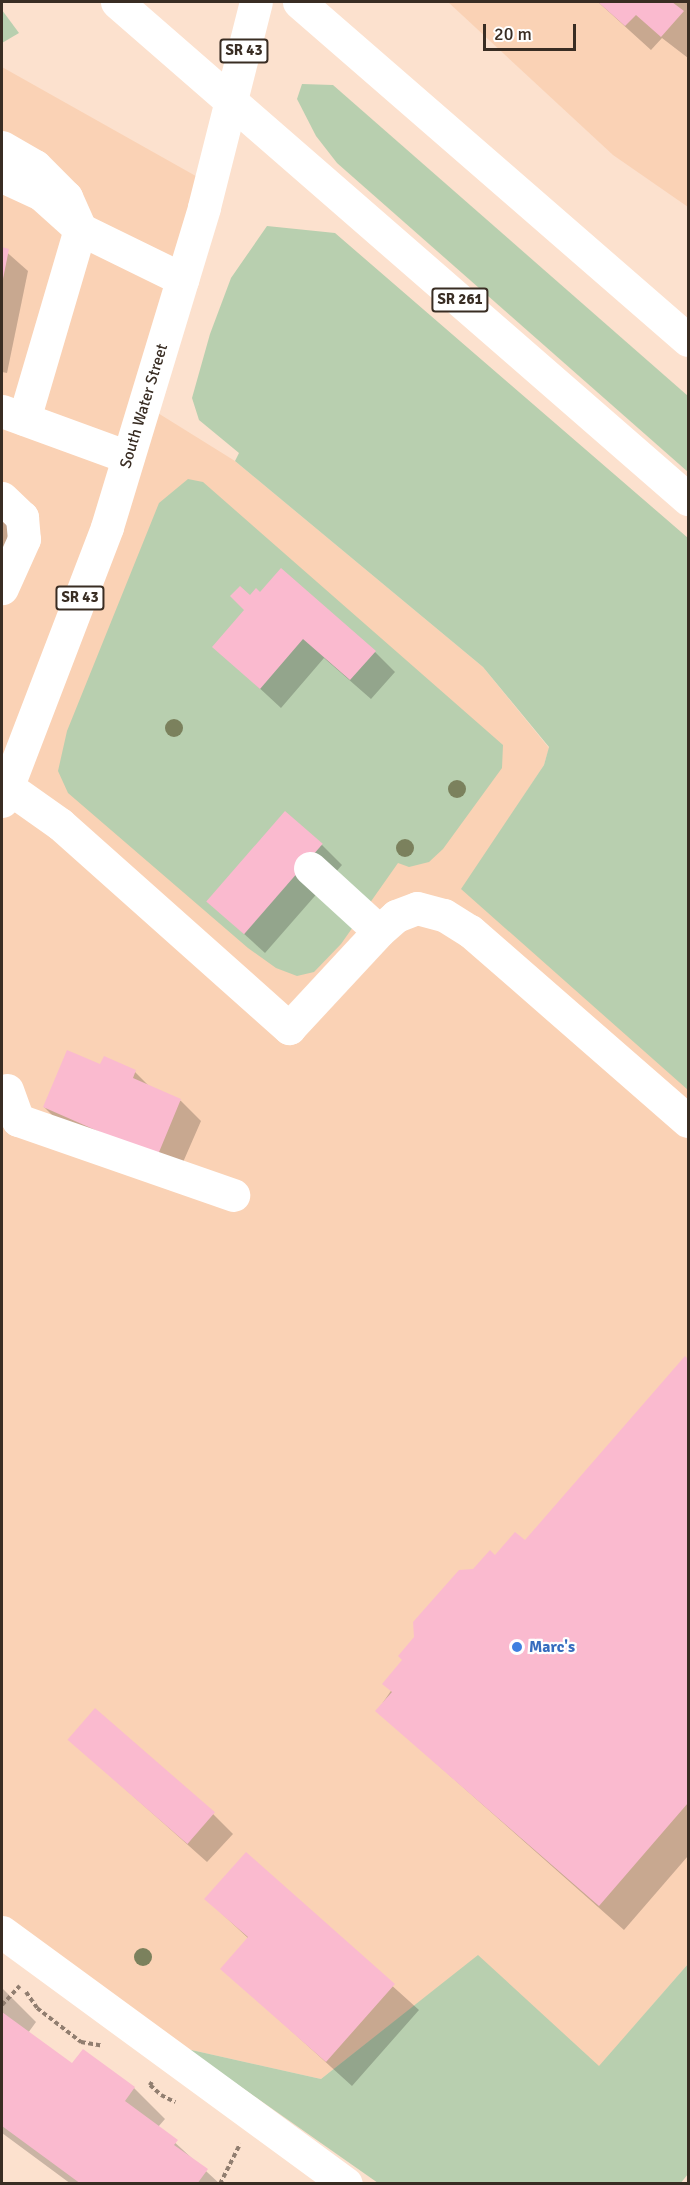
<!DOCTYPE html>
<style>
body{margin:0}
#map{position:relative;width:690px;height:2185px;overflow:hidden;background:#fce1ce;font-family:Signika,sans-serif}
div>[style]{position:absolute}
.built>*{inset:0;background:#fad2b5}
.green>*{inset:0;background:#b8cfaf}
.shadow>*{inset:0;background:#0003}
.building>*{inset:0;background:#fabacf;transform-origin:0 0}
.path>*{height:4px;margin-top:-2px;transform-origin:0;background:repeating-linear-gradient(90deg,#917e70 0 4.5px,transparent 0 7.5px)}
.minor>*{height:33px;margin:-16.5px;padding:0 16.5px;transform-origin:16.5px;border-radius:16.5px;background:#fff}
.major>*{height:33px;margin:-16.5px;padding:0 16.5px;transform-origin:16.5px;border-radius:16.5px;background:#fff}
.trees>*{width:18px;height:18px;margin:-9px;border-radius:50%;background:#7b815d}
.dots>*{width:16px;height:16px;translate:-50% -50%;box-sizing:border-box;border:3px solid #fff;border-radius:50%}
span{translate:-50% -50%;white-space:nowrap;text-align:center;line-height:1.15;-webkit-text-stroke:4.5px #fff;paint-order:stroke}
.shield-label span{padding:2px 4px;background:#fff;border:2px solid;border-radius:4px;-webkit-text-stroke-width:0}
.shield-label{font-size:15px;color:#392d23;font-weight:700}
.street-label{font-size:16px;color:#392d23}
.shop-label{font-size:16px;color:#366cbe;font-weight:700}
.left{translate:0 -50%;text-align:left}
.frame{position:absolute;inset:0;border:3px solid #392d23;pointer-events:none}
.scale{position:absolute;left:483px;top:24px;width:93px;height:27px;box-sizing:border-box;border:3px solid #392d23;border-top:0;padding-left:8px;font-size:18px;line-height:21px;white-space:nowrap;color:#392d23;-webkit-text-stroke:4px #fff;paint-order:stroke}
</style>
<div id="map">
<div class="built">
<i style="clip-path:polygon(448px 2px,688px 2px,688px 207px,613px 155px)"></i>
<i style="clip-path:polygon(2px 67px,210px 184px,145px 405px,235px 461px,483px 667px,549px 748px,544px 765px,462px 889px,688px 1089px,688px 1964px,599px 2067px,478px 1956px,321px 2079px,187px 2049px,2px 1915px)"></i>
</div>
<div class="green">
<i style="clip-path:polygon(2px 10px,19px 33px,2px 43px)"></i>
<i style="clip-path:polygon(302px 84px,333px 85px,688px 396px,688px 472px,337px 163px,316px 136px,297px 99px)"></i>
<i style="clip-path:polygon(267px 226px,335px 233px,688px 538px,688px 1090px,461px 889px,544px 765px,549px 747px,483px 667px,235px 461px,239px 453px,199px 420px,192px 398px,210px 334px,231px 278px)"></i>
<i style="clip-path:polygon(188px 479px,203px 482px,503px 745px,502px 768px,443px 849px,429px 862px,409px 867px,398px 863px,341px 944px,314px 972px,297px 976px,276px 968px,248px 948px,68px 793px,58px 771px,67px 731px,159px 503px)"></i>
<i style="clip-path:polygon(478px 1955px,599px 2066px,688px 1964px,688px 2174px,680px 2184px,378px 2183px,187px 2049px,321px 2079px)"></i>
</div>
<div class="shadow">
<i style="clip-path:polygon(598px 2px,688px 2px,688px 58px,662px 38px,651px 50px)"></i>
<i style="clip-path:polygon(2px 248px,28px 271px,7px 373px,2px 372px)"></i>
<i style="clip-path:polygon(2px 520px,22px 541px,2px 581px)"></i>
<i style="clip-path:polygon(260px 594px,375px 652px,395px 672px,371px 699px,324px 658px,281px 708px,214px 646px,246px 610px,250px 597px)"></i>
<i style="clip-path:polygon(322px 845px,342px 865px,265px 953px,208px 901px)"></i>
<i style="clip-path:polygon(104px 1058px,135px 1072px,151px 1088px,181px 1101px,201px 1121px,177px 1176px,64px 1127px,44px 1107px,101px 1066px)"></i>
<i style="clip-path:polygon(686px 1358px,688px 1856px,624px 1930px,377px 1711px,474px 1571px,525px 1542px)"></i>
<i style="clip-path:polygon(69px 1739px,213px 1814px,233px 1834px,207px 1862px)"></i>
<i style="clip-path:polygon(246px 1854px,419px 2010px,352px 2086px,222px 1968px,249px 1939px,206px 1899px)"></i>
<i style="clip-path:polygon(2px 1988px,36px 2022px,28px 2033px,73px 2065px,134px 2088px,165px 2119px,158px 2127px,220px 2184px,71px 2184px,2px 2133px)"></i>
</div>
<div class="building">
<i style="clip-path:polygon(598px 2px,672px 2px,684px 11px,661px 37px,636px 15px,625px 26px)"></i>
<i style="clip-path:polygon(2px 247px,9px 249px,3px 279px,2px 278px)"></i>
<i style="clip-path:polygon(281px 568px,376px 651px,350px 680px,303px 639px,260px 689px,212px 647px,244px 610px,230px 596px,240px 586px,250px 595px,256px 588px,260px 592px)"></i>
<i style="left:285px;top:811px;width:50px;height:120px;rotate:41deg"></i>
<i style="clip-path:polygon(67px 1050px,100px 1064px,104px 1056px,136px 1070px,133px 1078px,181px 1099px,157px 1157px,43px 1107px)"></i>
<i style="clip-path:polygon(685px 1356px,688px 1359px,688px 1803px,599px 1906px,375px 1711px,392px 1692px,382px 1684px,402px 1660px,398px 1656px,414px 1637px,413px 1622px,459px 1570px,473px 1569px,490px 1550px,495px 1555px,515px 1532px,525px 1540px)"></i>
<i style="left:95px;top:1708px;width:159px;height:42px;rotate:41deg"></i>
<i style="clip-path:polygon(246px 1852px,395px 1984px,326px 2062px,220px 1969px,248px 1937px,204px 1899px)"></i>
<i style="clip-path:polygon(2px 2012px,72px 2063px,83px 2049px,135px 2087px,125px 2101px,178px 2140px,174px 2145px,208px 2169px,197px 2184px,81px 2184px,2px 2126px)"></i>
</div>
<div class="path">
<i style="left:26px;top:1992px;width:19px;rotate:55deg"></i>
<i style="left:37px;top:2008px;width:56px;rotate:37.7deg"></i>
<i style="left:81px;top:2042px;width:22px;rotate:10deg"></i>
<i style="left:2px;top:2005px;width:26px;rotate:-47deg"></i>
<i style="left:152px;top:2082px;width:4px;rotate:124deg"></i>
<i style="left:150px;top:2085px;width:15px;rotate:42deg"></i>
<i style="left:161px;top:2095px;width:16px;rotate:27deg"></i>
<i style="left:220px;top:2184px;width:45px;rotate:-63.4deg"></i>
</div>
<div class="minor">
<i style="left:2px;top:147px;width:38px;rotate:30deg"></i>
<i style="left:35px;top:166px;width:44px;rotate:45deg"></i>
<i style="left:66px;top:197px;width:35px;rotate:66deg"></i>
<i style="left:80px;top:229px;width:114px;rotate:26.1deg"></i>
<i style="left:2px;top:176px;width:43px;rotate:24.8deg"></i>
<i style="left:41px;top:194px;width:52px;rotate:41.9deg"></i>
<i style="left:80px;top:229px;width:198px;rotate:106.4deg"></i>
<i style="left:2px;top:411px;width:134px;rotate:20.1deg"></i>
<i style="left:2px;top:498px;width:28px;rotate:44deg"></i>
<i style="left:22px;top:517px;width:22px;rotate:85deg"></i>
<i style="left:24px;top:539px;width:54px;rotate:114.2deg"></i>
<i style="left:2px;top:783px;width:71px;rotate:35.3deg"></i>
<i style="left:60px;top:824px;width:307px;rotate:41.7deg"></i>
<i style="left:289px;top:1028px;width:132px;rotate:-47.1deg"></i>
<i style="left:379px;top:931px;width:23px;rotate:-41deg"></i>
<i style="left:396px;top:916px;width:22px;rotate:-21deg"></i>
<i style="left:417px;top:908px;width:28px;rotate:15deg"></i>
<i style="left:444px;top:915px;width:31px;rotate:32deg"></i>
<i style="left:470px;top:931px;width:289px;rotate:41.1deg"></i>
<i style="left:310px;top:868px;width:93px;rotate:42.4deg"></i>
<i style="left:7px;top:1090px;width:32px;rotate:70deg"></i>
<i style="left:18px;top:1120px;width:228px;rotate:19.2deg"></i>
<i style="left:2px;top:1932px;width:426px;rotate:36.2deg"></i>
</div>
<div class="major">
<i style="left:117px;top:2px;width:757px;rotate:41.04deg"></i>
<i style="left:299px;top:2px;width:515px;rotate:40.99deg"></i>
<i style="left:2px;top:801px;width:293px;rotate:-69deg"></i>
<i style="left:107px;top:527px;width:334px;rotate:-73.1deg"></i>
<i style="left:204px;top:207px;width:211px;rotate:-75.8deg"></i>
</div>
<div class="trees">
<i style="left:174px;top:728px"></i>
<i style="left:457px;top:789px"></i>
<i style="left:405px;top:848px"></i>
<i style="left:143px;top:1957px"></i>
</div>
<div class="dots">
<i style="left:517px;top:1647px;background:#3f7fe0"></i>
</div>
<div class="shield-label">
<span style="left:244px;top:51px">SR 43</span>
<span style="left:460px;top:300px">SR 261</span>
<span style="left:80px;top:598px">SR 43</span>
</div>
<div class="street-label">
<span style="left:144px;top:406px;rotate:-73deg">South Water Street</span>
</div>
<div class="shop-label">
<span class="left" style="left:529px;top:1647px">Marc's</span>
</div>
<div class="frame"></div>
<div class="scale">20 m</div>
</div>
